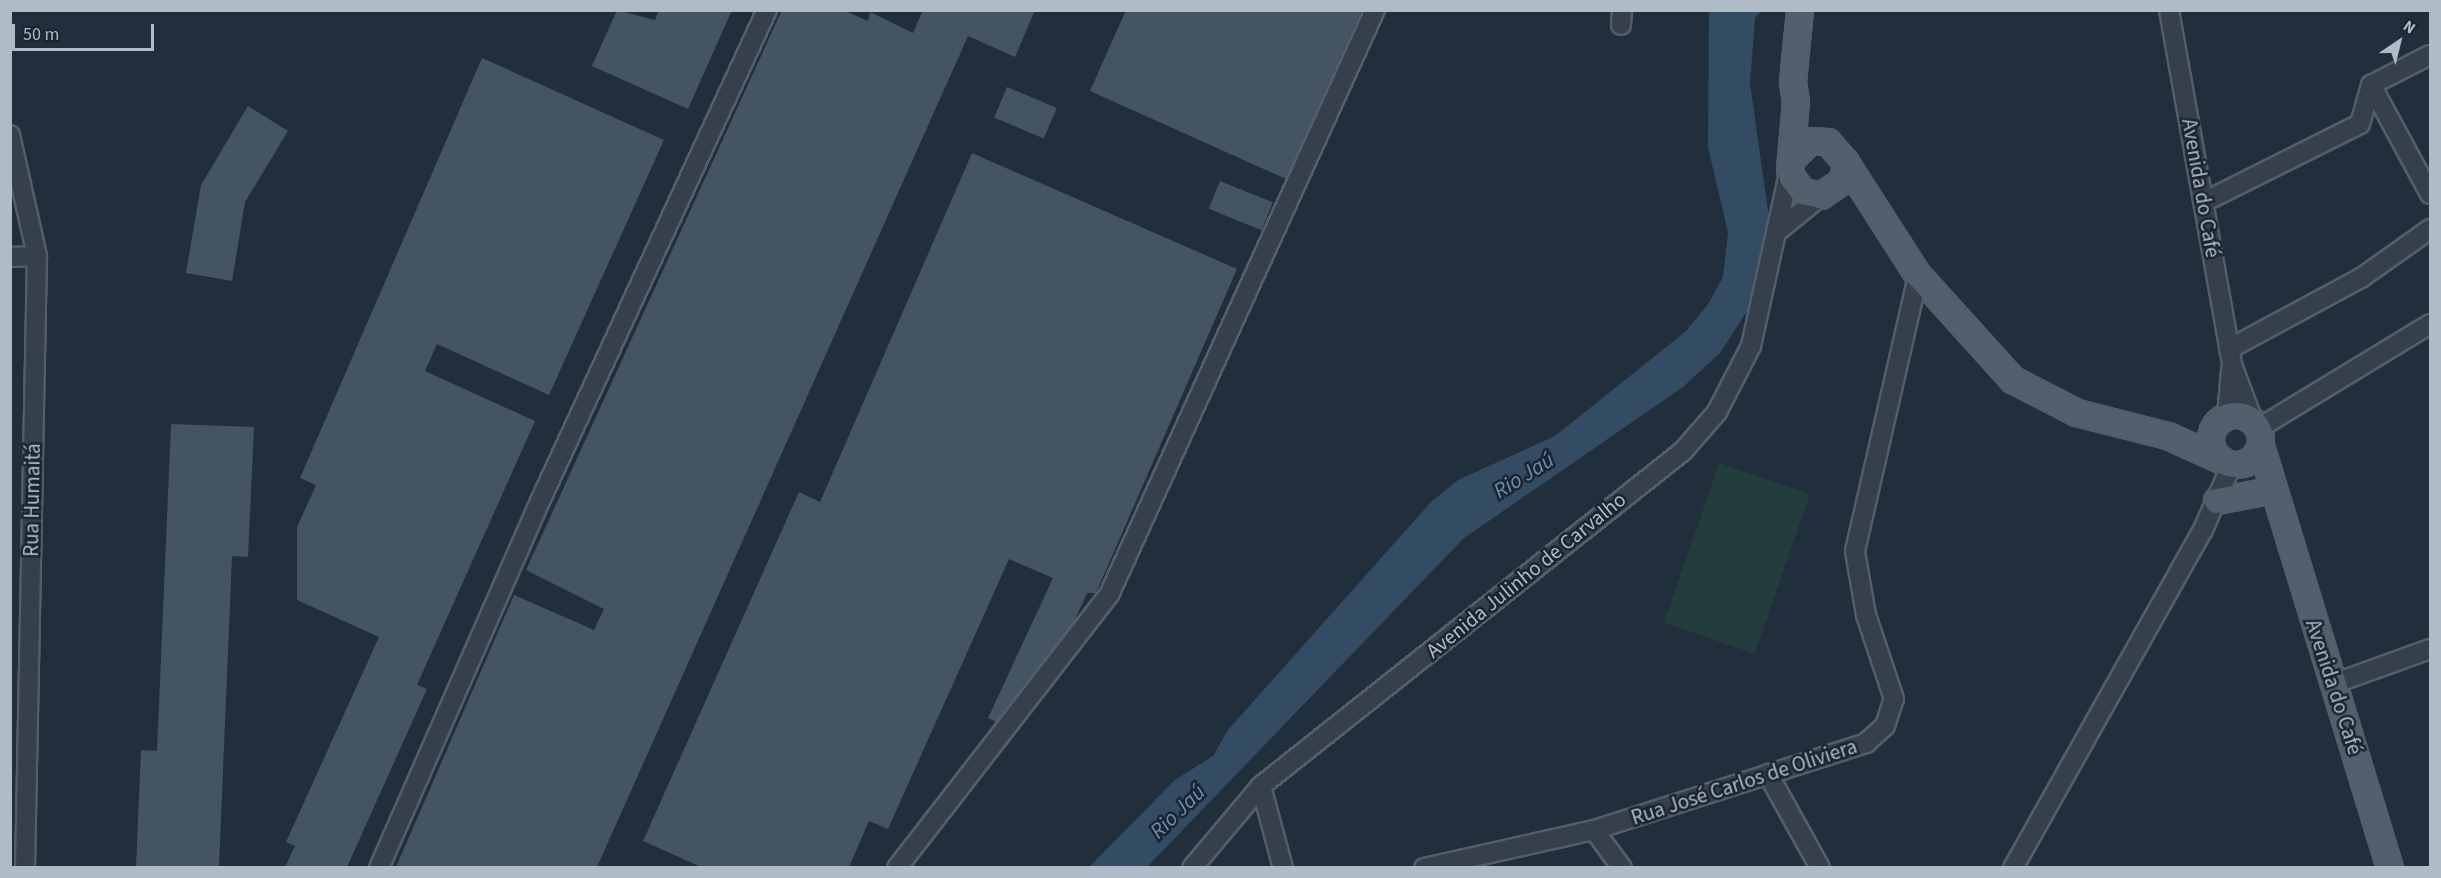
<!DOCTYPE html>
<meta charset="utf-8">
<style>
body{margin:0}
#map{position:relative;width:2441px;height:878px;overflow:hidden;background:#212f3c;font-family:"Source Sans 3",sans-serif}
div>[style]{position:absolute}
.green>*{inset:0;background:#233c3d;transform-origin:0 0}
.water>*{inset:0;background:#344b64}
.building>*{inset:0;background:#445463;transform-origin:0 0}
.roads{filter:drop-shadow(2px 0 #535e6a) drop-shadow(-2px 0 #535e6a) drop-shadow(0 2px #535e6a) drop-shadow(0 -2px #535e6a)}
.minor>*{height:18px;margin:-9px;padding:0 9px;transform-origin:9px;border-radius:9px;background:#35404c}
.major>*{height:24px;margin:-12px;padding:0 12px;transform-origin:12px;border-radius:12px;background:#535f6d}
.major>.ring{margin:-12px;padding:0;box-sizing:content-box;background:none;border:24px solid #535f6d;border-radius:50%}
span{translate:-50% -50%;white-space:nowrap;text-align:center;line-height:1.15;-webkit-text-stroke:5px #1a2531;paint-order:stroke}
.street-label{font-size:21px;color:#b0bbc8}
.water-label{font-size:22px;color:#6f8ead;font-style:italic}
.frame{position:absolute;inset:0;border:12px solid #b0bbc8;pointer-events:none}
.north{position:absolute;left:2369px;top:12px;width:60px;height:60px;-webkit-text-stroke:4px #1a2531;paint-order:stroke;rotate:35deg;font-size:16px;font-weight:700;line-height:24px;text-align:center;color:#b0bbc8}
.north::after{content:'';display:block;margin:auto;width:21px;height:27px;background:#b0bbc8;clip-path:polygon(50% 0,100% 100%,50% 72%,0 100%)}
.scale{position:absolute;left:12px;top:24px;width:142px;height:27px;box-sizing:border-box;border:3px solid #b0bbc8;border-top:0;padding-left:8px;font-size:18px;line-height:21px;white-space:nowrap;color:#b0bbc8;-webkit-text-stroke:4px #1a2531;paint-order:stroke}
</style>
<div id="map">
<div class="green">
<i style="left:1719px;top:463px;width:96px;height:169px;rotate:19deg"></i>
</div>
<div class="water">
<i style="clip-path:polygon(1709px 11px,1761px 11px,1755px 18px,1750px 83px,1768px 211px,1769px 256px,1747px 311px,1720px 353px,1683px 387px,1464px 538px,1147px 867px,1088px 868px,1175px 780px,1213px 756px,1228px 730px,1431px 502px,1458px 480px,1555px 436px,1685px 332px,1709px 303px,1723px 277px,1728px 233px,1708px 147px)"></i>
</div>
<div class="building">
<i style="clip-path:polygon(617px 10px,655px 20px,659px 10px,732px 10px,688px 109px,592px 66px)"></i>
<i style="clip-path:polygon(782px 10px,843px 10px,868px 21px,870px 12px,913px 33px,923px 10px,1035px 10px,1015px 57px,968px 36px,597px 867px,396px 867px,514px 595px,594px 630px,604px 609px,526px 570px)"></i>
<i style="clip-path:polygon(1126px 10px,1362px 10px,1286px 179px,1090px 91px)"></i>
<i style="clip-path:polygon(482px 58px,664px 140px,549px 395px,437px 344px,425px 371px,535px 421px,417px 685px,427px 689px,347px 867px,285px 867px,295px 846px,286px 842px,379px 637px,297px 600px,297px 527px,316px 485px,300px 478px)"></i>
<i style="left:1007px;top:87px;width:54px;height:33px;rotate:23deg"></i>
<i style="clip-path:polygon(248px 106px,288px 131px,245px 202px,232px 281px,186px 273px,201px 185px)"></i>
<i style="clip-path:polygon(972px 153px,1237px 269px,1096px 593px,1087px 593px,1074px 622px,996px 722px,988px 718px,1053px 578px,1009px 559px,888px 829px,869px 821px,849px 867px,701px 867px,643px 841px,799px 492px,820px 502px)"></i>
<i style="left:1220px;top:181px;width:57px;height:30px;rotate:22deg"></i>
<i style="clip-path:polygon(171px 424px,254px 427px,248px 557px,232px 556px,219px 867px,136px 867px,141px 750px,157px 751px)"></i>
</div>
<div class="roads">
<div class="minor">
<i style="left:2169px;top:10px;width:361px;rotate:79.9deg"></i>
<i style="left:2232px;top:365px;width:60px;rotate:69.4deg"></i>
<i style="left:1621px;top:25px;width:15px;rotate:-86deg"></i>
<i style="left:2371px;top:85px;width:124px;rotate:61.6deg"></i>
<i style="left:10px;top:135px;width:124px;rotate:77.4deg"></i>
<i style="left:37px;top:256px;width:612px;rotate:91.12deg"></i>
<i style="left:2204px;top:202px;width:174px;rotate:-26.6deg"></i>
<i style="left:2360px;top:124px;width:41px;rotate:-74.2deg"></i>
<i style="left:2371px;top:85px;width:66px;rotate:-27deg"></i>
<i style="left:1779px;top:230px;width:54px;rotate:-39deg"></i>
<i style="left:10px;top:257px;width:27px;rotate:-2deg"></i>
<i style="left:2229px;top:349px;width:150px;rotate:-28.3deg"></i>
<i style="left:2361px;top:278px;width:85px;rotate:-35.4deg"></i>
<i style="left:2227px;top:416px;width:46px;rotate:-85deg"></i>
<i style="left:2259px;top:428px;width:200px;rotate:-31.3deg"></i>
<i style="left:2333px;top:684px;width:103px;rotate:-19.8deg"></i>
<i style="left:1768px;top:774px;width:107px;rotate:61deg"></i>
<i style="left:1261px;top:786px;width:85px;rotate:75deg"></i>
<i style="left:1594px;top:830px;width:47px;rotate:53.6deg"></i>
<i style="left:379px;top:868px;width:403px;rotate:-66.3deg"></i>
<i style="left:541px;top:499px;width:539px;rotate:-65.2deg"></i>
<i style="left:897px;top:868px;width:346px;rotate:-52.2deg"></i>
<i style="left:1109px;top:595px;width:643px;rotate:-65.55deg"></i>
<i style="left:1192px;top:868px;width:107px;rotate:-49.9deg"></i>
<i style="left:1261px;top:786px;width:539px;rotate:-38.44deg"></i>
<i style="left:1683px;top:451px;width:52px;rotate:-48.9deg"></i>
<i style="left:1717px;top:412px;width:74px;rotate:-62.7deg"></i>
<i style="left:1751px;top:346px;width:181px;rotate:-77.6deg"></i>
<i style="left:1424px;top:868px;width:174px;rotate:-12.6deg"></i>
<i style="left:1594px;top:830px;width:286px;rotate:-17.7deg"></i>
<i style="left:1866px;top:743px;width:25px;rotate:-42deg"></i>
<i style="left:1885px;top:726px;width:28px;rotate:-72deg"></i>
<i style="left:1894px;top:699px;width:89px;rotate:-108.4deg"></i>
<i style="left:1866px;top:615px;width:65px;rotate:-99.8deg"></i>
<i style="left:1855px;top:551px;width:283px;rotate:-77.1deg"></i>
<i style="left:2013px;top:868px;width:388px;rotate:-60.7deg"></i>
<i style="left:2203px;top:530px;width:72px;rotate:-66.3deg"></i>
</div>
<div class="major">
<i style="left:1791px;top:160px;width:27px;rotate:-45deg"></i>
<i style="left:1810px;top:141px;width:18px;rotate:3deg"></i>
<i style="left:1828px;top:142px;width:28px;rotate:49deg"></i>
<i style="left:1846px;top:163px;width:18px;rotate:99deg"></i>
<i style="left:1843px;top:181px;width:27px;rotate:146deg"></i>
<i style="left:1821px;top:196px;width:18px;rotate:-167deg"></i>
<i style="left:1803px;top:192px;width:18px;rotate:-128deg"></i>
<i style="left:1792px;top:178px;width:9px;rotate:-103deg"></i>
<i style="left:1790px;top:169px;width:67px;rotate:-84.9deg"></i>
<i style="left:1796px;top:102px;width:20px;rotate:-99deg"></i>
<i style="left:1793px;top:82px;width:72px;rotate:-84.4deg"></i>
<i style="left:1846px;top:163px;width:133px;rotate:57.3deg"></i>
<i style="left:1918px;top:275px;width:142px;rotate:47.9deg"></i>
<i style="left:2013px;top:380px;width:72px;rotate:27.3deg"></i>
<i style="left:2077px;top:413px;width:94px;rotate:14.2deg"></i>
<i style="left:2168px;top:436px;width:60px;rotate:24.4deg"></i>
<i class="ring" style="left:2211px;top:415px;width:26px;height:26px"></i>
<i style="left:2261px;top:446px;width:441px;rotate:73deg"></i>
<i style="left:2217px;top:501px;width:49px;rotate:-10.6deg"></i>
</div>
</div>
<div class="street-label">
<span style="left:2201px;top:188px;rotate:80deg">Avenida do Café</span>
<span style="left:32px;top:500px;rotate:-89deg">Rua Humaitá</span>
<span style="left:1526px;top:575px;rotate:-39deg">Avenida Julinho de Carvalho</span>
<span style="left:2334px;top:687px;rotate:72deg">Avenida do Café</span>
<span style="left:1744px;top:782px;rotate:-18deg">Rua José Carlos de Oliviera</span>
</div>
<div class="water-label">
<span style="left:1524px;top:476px;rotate:-32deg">Rio Jaú</span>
<span style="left:1178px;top:812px;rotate:-44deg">Rio Jaú</span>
</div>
<div class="frame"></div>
<div class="north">N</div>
<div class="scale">50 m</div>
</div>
